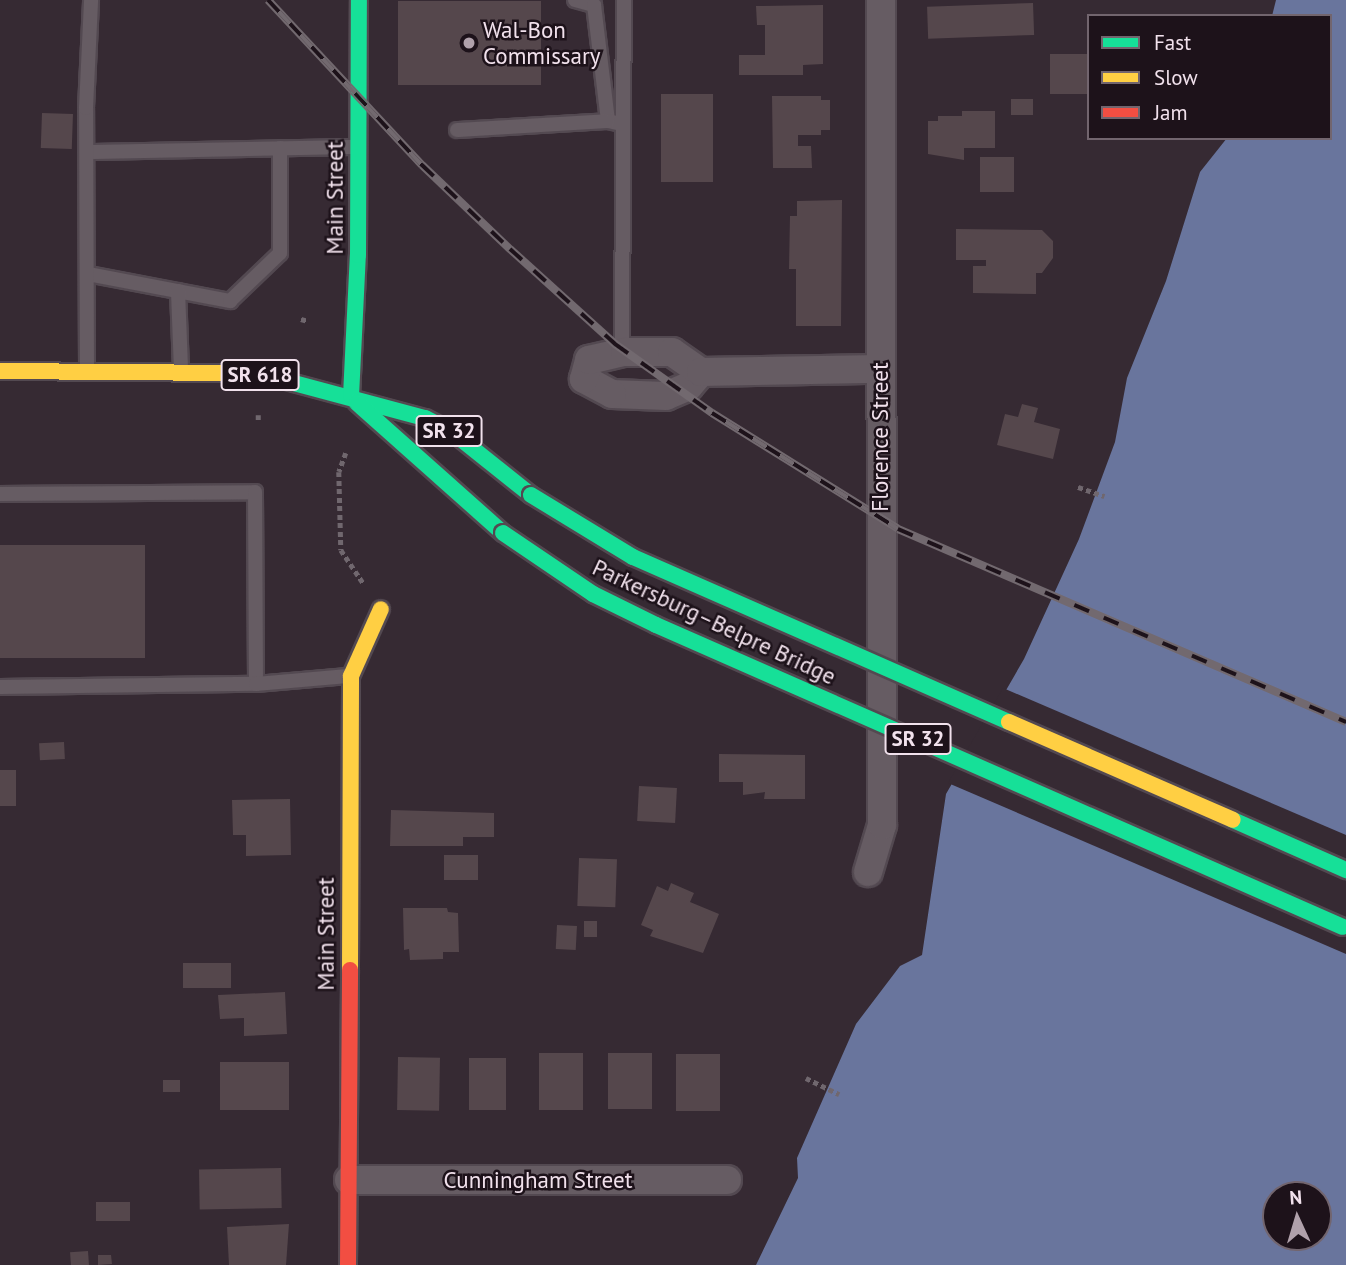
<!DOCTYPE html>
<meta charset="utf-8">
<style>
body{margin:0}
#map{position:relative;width:1346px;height:1265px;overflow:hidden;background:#362a33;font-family:"PT Sans",sans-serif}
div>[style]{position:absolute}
.water>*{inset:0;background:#69759d}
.pier>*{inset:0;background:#362a33}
.building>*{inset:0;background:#55474c;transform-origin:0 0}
.path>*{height:4.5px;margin-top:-2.25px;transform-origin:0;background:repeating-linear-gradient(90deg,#70676e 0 5px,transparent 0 8.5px)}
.roads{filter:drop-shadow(2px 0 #534951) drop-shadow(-2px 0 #534951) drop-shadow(0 2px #534951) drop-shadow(0 -2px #534951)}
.lane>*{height:14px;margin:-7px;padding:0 7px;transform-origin:7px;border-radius:7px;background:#665c63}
.street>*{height:28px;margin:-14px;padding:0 14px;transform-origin:14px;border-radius:14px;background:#665c63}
.fast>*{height:16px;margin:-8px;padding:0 8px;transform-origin:8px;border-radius:8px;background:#16e098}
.slow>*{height:16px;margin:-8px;padding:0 8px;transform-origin:8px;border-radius:8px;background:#ffcf43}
.jam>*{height:16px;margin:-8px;padding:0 8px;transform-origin:8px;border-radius:8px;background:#f24e42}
.rail>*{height:8px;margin-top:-4px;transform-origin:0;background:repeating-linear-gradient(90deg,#1d121a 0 16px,#72696f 0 32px);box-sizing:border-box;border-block:2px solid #72696f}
.bridges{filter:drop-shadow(2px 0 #534951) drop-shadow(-2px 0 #534951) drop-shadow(0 2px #534951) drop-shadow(0 -2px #534951)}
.fast-bridge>*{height:16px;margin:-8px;padding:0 8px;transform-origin:8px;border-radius:8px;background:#16e098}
.slow-bridge>*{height:16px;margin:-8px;padding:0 8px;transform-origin:8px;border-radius:8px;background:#ffcf43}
.dots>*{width:19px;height:19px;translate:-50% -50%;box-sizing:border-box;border:4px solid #1d121a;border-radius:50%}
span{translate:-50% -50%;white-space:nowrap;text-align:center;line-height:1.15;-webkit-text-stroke:5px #1d121a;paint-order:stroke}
.shield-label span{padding:2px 5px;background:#1d121a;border:2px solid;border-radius:5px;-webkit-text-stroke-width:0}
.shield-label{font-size:21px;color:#f1e1ec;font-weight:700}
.poi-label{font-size:23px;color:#f1e1ec}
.left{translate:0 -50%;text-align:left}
.street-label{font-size:23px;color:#f1e1ec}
.legend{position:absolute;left:1087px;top:14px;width:245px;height:126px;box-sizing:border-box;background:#1d121a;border:2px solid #72656e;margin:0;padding:9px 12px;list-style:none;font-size:21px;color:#f1e1ec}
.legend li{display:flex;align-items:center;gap:14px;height:35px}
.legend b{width:35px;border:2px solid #72656e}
.north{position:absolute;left:1262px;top:1181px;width:70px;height:70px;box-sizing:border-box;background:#1d121a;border:2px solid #72656e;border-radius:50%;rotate:356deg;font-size:19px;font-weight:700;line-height:28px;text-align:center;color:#f1e1ec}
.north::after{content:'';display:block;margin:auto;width:24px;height:32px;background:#b0a1ab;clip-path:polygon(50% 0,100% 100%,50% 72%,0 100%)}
</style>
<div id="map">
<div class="water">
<i style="clip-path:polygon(evenodd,1276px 0,1346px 0,1346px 1265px,756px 1265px,798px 1178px,797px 1158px,856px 1024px,900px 966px,922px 955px,946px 794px,1024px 659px,1079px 539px,1115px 442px,1127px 378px,1166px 281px,1200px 172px,1227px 138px,1330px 138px,1330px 16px,1272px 16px,1276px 0,1276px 1195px,1318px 1195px,1318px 1237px,1276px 1237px,1276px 1195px)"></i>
</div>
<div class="pier">
<i style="clip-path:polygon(1003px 688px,1346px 835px,1346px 954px,948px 783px)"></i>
</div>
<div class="building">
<i style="left:541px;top:1px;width:84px;height:143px;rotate:90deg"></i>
<i style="left:1033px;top:3px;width:32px;height:106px;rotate:88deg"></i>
<i style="clip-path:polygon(823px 5px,823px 64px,803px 65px,803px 75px,739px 75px,739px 55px,765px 55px,765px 25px,757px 25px,756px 6px)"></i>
<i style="left:1050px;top:54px;width:39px;height:40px"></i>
<i style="left:661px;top:94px;width:52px;height:88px"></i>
<i style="clip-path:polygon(772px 96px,821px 96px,821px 100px,830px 100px,830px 130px,821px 130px,821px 135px,798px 135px,798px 146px,811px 146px,812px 168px,773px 168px)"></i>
<i style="left:1011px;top:99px;width:22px;height:16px"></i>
<i style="clip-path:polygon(962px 111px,995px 111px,995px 148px,964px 148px,964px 160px,928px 154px,928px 121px,938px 121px,938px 116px,962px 116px)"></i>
<i style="left:42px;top:113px;width:31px;height:35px;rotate:2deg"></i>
<i style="left:980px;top:157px;width:34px;height:35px"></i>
<i style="clip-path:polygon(842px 200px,841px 326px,796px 326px,796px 269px,789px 269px,790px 216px,797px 216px,797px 201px)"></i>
<i style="clip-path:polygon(956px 229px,1042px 230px,1053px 241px,1053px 258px,1042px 273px,1036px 273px,1036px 294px,973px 293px,973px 266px,986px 266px,986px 260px,956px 260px)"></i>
<i style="clip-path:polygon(1022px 404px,1038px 408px,1034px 422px,1060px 429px,1053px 459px,997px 445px,1005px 414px,1018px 417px)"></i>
<i style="left:0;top:545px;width:145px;height:113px"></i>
<i style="left:64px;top:742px;width:17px;height:25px;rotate:87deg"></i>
<i style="clip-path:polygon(719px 754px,805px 755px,805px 799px,764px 799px,765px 792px,743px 795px,743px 782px,719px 782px)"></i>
<i style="left:0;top:770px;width:16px;height:36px"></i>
<i style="left:639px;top:786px;width:38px;height:35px;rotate:3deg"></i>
<i style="clip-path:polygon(290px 799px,291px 855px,246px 856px,246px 835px,233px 835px,232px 800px)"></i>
<i style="clip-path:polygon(391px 810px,494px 813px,494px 837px,463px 837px,463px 846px,390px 846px)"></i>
<i style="left:444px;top:855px;width:34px;height:25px"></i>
<i style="left:579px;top:858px;width:38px;height:48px;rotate:2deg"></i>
<i style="clip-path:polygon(671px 883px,694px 893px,690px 902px,719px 914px,703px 953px,650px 936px,653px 930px,641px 925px,657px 886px,668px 891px)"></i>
<i style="clip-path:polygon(403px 908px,447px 908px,448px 912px,458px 913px,459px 952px,443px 952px,443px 959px,410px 960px,409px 949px,404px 950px)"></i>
<i style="left:597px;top:921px;width:16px;height:13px;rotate:90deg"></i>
<i style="left:557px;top:925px;width:20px;height:24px;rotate:3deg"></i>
<i style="left:231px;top:963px;width:25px;height:48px;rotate:90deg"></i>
<i style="clip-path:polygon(285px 992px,287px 1034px,244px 1036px,244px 1018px,220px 1019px,218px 995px)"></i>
<i style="left:583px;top:1053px;width:57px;height:44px;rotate:90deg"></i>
<i style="left:608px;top:1053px;width:44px;height:56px"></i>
<i style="left:676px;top:1054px;width:44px;height:57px"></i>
<i style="left:398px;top:1057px;width:42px;height:53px;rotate:1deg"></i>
<i style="left:469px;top:1058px;width:37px;height:52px"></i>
<i style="left:220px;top:1062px;width:69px;height:48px"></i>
<i style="left:163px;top:1080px;width:17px;height:12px"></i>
<i style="left:281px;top:1168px;width:40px;height:82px;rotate:89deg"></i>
<i style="left:130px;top:1202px;width:19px;height:34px;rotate:90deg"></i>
<i style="clip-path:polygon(289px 1224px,286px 1265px,229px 1265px,227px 1227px)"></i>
<i style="left:88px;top:1251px;width:14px;height:18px;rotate:86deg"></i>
<i style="clip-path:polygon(98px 1255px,111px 1255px,112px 1264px,98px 1265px)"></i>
</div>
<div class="path">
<i style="left:301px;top:319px;width:7px;rotate:16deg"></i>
<i style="left:258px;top:420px;width:5px;rotate:-90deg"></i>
<i style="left:346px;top:453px;width:20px;rotate:110deg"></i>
<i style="left:339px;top:472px;width:78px;rotate:88.5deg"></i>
<i style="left:341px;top:550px;width:40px;rotate:56deg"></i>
<i style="left:1078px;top:487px;width:28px;rotate:19deg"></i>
<i style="left:806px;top:1078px;width:37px;rotate:26deg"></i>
</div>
<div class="roads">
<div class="lane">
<i style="left:575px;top:0;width:20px;rotate:15deg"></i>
<i style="left:594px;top:5px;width:117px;rotate:83.1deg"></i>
<i style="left:608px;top:121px;width:9px;rotate:13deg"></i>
<i style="left:457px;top:130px;width:151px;rotate:-3.4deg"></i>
<i style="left:87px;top:152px;width:270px;rotate:-1.1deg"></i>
<i style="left:88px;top:274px;width:145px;rotate:10.8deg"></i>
<i style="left:230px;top:301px;width:69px;rotate:-43.8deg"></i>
<i style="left:280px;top:253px;width:105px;rotate:-90deg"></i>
<i style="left:178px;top:291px;width:79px;rotate:87.8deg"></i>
<i style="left:622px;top:352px;width:352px;rotate:-89.7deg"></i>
<i style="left:87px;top:369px;width:261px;rotate:-90.2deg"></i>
<i style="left:86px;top:108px;width:108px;rotate:-87.3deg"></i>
<i style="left:0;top:494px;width:255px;rotate:-0.4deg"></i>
<i style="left:255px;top:492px;width:192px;rotate:89.7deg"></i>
<i style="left:0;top:687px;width:256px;rotate:-0.7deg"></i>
<i style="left:256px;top:684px;width:92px;rotate:-5deg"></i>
</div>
<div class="street">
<i style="left:701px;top:372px;width:18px;rotate:131deg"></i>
<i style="left:689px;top:386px;width:25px;rotate:157deg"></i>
<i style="left:666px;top:396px;width:54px;rotate:-177.9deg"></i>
<i style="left:612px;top:394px;width:32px;rotate:-152deg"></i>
<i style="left:584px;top:379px;width:20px;rotate:-75deg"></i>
<i style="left:589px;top:360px;width:37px;rotate:-13deg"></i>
<i style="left:625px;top:352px;width:47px"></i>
<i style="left:672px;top:352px;width:35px;rotate:35deg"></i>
<i style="left:701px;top:372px;width:179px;rotate:-1deg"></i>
<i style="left:868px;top:872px;width:49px;rotate:-73.4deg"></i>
<i style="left:882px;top:825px;width:825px;rotate:-90.07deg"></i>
<i style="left:349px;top:1180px;width:378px"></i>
</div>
<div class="fast">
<i style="left:239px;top:373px;width:25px;rotate:5deg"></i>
<i style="left:264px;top:375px;width:167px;rotate:15deg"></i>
<i style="left:425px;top:418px;width:30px;rotate:27deg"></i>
<i style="left:452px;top:432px;width:101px;rotate:38.6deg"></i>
<i style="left:351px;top:396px;width:141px;rotate:-87.2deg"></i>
<i style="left:358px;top:255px;width:255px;rotate:-89.8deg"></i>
<i style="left:357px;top:403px;width:195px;rotate:41.7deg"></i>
</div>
<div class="slow">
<i style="left:0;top:371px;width:239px;rotate:0.5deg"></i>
<i style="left:350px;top:970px;width:294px;rotate:-89.8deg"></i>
<i style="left:351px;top:676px;width:73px;rotate:-65.9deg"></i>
</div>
<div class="jam">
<i style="left:348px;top:1265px;width:295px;rotate:-89.6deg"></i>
</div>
</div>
<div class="rail">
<i style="left:268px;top:0;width:226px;rotate:47deg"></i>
<i style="left:422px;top:165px;width:122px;rotate:43.7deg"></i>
<i style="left:510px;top:249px;width:142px;rotate:42.1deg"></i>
<i style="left:615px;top:344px;width:119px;rotate:35.4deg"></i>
<i style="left:712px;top:413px;width:219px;rotate:31.9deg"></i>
<i style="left:898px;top:529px;width:488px;rotate:23.3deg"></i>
</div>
<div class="bridges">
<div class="fast-bridge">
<i style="left:531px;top:495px;width:119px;rotate:31.3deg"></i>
<i style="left:633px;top:557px;width:411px;rotate:23.7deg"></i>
<i style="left:503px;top:533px;width:109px;rotate:34.1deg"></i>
<i style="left:593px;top:594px;width:70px;rotate:26.2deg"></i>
<i style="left:656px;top:625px;width:750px;rotate:23.73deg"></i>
<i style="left:1233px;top:820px;width:124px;rotate:23.9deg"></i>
</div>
<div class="slow-bridge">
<i style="left:1009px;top:722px;width:244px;rotate:23.6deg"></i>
</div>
</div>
<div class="dots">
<i style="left:469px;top:43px;background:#b0a1ab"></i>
</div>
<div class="shield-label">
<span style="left:260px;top:375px">SR 618</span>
<span style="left:449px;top:431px">SR 32</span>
<span style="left:918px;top:739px">SR 32</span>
</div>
<div class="poi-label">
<span class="left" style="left:483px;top:43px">Wal-Bon<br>Commissary</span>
</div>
<div class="street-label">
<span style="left:335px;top:198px;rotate:-90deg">Main Street</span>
<span style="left:880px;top:437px;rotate:-90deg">Florence Street</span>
<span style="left:714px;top:622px;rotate:25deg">Parkersburg–Belpre Bridge</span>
<span style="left:326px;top:934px;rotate:-90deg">Main Street</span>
<span style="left:538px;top:1180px">Cunningham Street</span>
</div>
<ul class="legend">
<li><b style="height:9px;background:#16e098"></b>Fast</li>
<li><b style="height:9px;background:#ffcf43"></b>Slow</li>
<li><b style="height:9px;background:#f24e42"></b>Jam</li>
</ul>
<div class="north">N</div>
</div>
